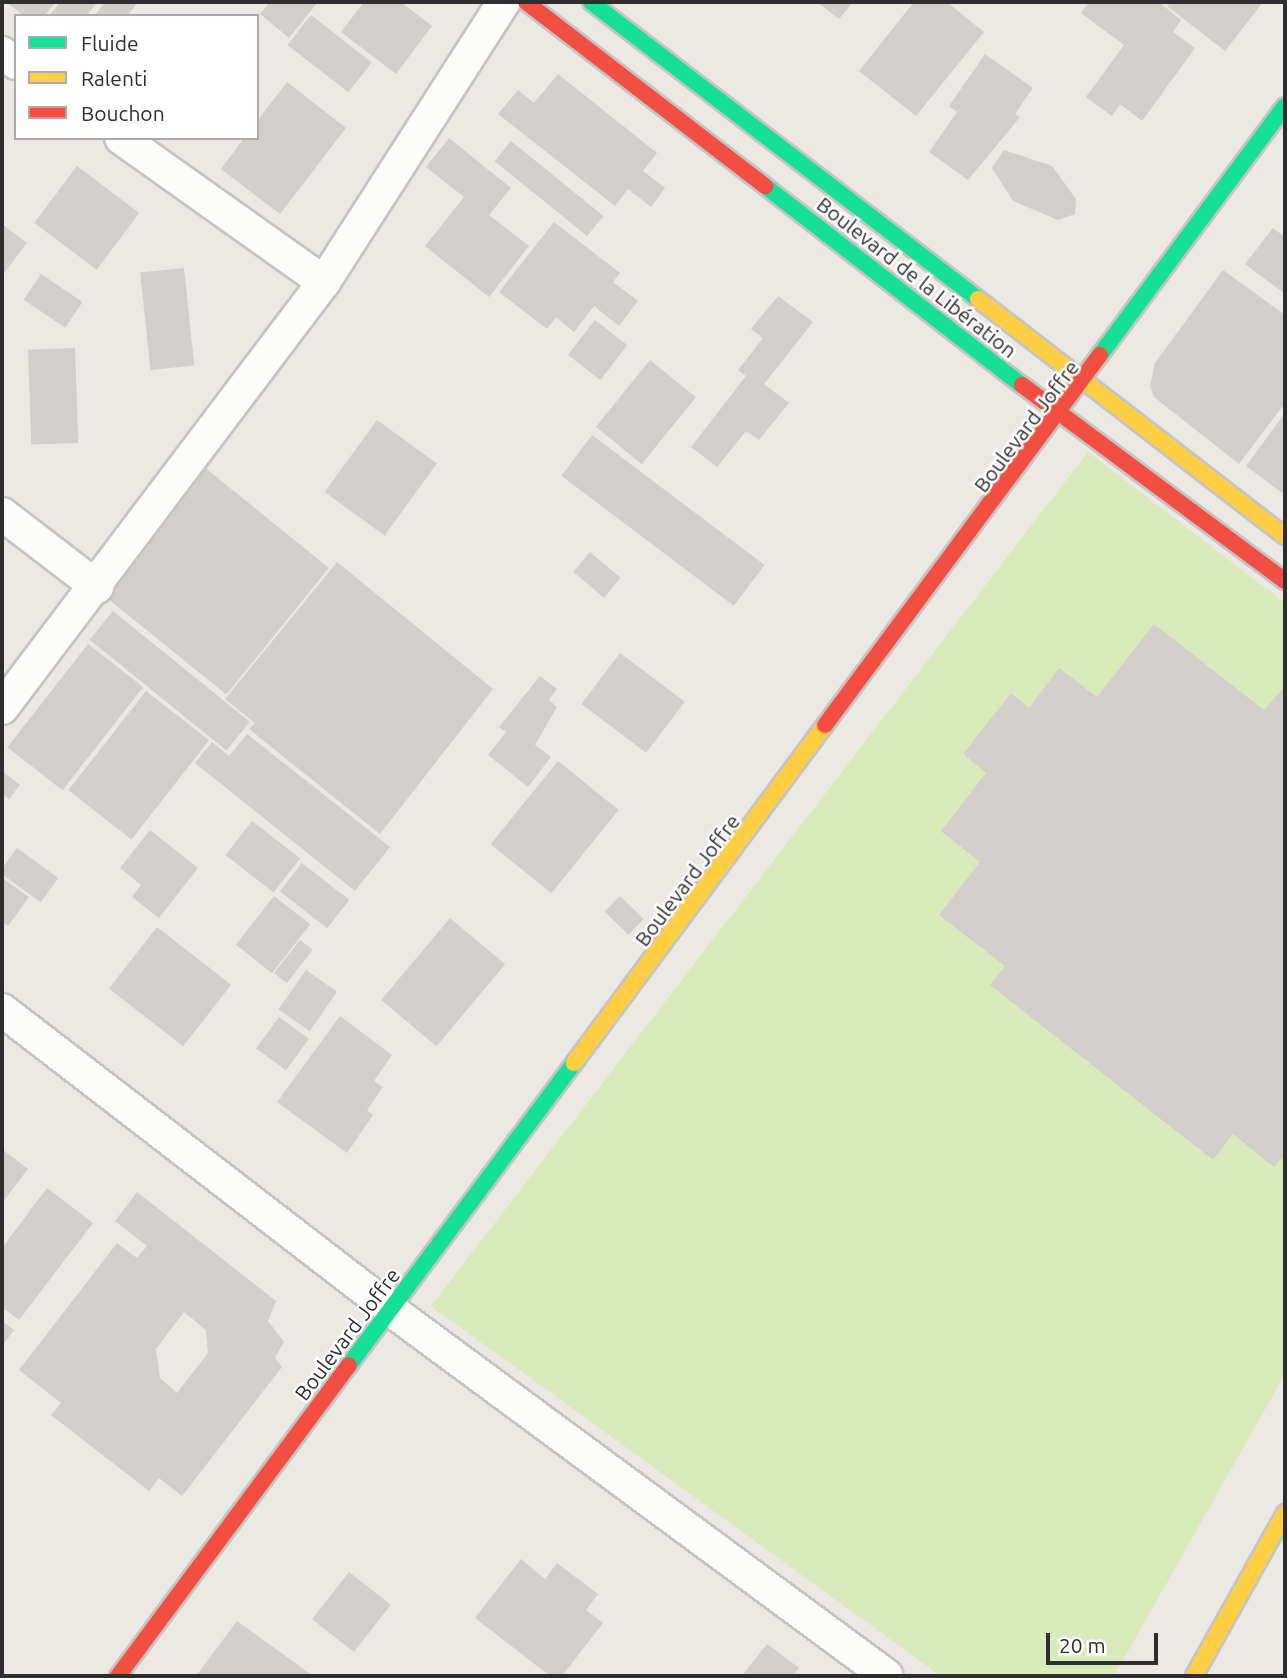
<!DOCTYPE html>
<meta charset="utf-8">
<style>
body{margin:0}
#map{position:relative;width:1287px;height:1678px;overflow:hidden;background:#ece8e4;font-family:Ubuntu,sans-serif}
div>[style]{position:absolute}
.pitch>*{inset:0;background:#d9eabb}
.building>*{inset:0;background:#d1cecb;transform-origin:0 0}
.roads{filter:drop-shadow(2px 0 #c5c4c5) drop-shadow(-2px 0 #c5c4c5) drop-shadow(0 2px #c5c4c5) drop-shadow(0 -2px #c5c4c5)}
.street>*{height:32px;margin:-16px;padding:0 16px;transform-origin:16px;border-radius:16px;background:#fcfcfb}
.fast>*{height:16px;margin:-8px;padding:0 8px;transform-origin:8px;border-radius:8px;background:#16e098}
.slow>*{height:16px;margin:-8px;padding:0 8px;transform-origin:8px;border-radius:8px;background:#ffcf43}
.jam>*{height:16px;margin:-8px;padding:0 8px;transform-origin:8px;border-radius:8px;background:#f24e42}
span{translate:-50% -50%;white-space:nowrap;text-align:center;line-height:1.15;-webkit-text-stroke:5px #fff;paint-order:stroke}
.street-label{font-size:21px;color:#2e2e2e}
.frame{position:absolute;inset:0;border:4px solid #2e2e2e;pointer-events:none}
.legend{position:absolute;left:14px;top:14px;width:245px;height:126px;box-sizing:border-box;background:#fff;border:2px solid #ababab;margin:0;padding:9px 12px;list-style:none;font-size:21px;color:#2e2e2e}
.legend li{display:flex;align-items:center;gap:14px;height:35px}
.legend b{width:35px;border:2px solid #ababab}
.scale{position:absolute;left:1046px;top:1633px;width:112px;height:32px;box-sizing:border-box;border:4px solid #2e2e2e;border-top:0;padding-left:9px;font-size:21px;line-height:24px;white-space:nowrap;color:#2e2e2e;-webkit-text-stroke:5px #fff;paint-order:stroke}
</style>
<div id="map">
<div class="pitch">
<i style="clip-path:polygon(1088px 452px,1285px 603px,1285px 1374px,1114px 1676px,941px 1676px,431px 1306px)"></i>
</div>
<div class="building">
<i style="clip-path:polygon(6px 2px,56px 2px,44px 16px,24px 16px)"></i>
<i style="clip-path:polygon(60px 2px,98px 2px,86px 16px,49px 16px)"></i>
<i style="clip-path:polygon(105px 2px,138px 2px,127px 16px,94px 16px)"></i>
<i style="clip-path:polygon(270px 2px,318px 2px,289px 38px,260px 14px)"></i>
<i style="clip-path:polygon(364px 2px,401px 2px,432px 26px,396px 74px,341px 32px)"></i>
<i style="clip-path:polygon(817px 2px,853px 2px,839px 19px)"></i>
<i style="clip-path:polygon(914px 2px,947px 2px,984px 32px,916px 116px,859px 71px)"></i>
<i style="clip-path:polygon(1089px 2px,1159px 2px,1181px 20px,1173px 32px,1195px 48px,1142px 121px,1120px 104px,1112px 116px,1086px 97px,1124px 45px,1081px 13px)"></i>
<i style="clip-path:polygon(1170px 2px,1263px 2px,1225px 51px,1167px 6px)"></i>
<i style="left:311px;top:15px;width:77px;height:38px;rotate:38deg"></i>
<i style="clip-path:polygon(985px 54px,1033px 88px,1015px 114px,1020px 117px,968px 180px,929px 152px,957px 112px,949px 106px)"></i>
<i style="clip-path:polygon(558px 74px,657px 153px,643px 171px,665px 188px,651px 207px,628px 189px,615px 206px,498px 114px,518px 90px,534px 103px)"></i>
<i style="clip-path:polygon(287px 82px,346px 128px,280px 214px,221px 169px,244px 138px,257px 138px,257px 121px)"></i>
<i style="clip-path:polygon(449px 138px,511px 188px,489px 215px,529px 246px,489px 297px,425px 246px,464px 197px,426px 167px)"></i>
<i style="left:511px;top:141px;width:119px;height:26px;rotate:39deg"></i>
<i style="clip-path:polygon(1004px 150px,1052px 166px,1076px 199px,1075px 214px,1058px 220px,1013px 201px,992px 168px)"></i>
<i style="left:77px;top:166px;width:78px;height:71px;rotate:37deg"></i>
<i style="clip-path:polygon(554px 222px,620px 273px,613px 282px,638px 301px,619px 326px,594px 306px,574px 332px,556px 317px,547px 329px,499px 292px)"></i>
<i style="clip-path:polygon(2px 224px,27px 243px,4px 273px,2px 271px)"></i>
<i style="clip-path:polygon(1273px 228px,1285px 237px,1285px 294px,1245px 264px)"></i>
<i style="left:184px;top:268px;width:98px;height:44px;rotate:84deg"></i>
<i style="clip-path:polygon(1223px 270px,1285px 315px,1285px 403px,1239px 464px,1154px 397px,1150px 386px,1155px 363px)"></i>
<i style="left:41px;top:274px;width:50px;height:31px;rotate:34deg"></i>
<i style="clip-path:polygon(778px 296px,813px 322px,764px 384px,789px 403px,759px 440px,746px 431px,717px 467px,691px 447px,746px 376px,738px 370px,763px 338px,751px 329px)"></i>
<i style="left:595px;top:320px;width:41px;height:44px;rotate:38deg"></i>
<i style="left:75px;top:348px;width:95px;height:47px;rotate:88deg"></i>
<i style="left:650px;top:360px;width:59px;height:86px;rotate:39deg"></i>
<i style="clip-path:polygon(1285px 413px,1285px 495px,1246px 466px)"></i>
<i style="left:377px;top:420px;width:74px;height:89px;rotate:36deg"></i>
<i style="left:592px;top:435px;width:216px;height:51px;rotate:37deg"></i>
<i style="left:203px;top:466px;width:162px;height:163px;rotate:39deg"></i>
<i style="left:590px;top:552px;width:40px;height:26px;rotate:40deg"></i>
<i style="clip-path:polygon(337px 562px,493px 689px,380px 834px,249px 729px,255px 723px,225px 699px)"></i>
<i style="left:113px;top:611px;width:176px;height:37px;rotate:39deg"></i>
<i style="clip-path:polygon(1154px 624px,1264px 710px,1285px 686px,1285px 1154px,1274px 1167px,1233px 1134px,1213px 1160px,990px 985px,1005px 966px,939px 915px,980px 862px,941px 831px,986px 773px,963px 754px,1011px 693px,1029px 708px,1059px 668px,1097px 697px)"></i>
<i style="left:88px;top:644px;width:70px;height:131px;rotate:38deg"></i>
<i style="left:620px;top:653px;width:81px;height:64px;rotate:37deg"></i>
<i style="clip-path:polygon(540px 676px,557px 689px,549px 700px,557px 707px,535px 745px,551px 757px,528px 787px,488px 755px,506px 732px,499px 727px)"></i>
<i style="left:146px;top:691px;width:80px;height:126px;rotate:38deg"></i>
<i style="clip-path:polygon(247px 734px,390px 847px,355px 891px,195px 763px,212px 742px,229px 756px)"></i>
<i style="left:558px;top:761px;width:78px;height:107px;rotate:39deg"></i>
<i style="clip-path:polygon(2px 771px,20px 785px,9px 799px,2px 793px)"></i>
<i style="left:252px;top:821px;width:61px;height:43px;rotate:38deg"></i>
<i style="clip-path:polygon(150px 830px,198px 868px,159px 918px,132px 897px,141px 885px,120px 868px)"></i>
<i style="left:17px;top:848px;width:51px;height:30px;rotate:36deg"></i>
<i style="left:302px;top:863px;width:60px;height:36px;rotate:38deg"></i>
<i style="clip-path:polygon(2px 878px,29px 897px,8px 926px,2px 922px)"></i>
<i style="left:274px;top:896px;width:46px;height:62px;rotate:38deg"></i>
<i style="left:620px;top:896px;width:33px;height:22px;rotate:44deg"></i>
<i style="left:450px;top:918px;width:72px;height:107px;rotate:40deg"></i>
<i style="left:157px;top:927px;width:94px;height:78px;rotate:38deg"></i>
<i style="left:300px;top:940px;width:16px;height:42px;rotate:38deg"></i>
<i style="left:306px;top:970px;width:38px;height:48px;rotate:35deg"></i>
<i style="clip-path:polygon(340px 1016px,392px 1055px,374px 1081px,383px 1087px,367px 1110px,373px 1115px,347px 1153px,277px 1102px)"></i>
<i style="left:279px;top:1017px;width:37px;height:39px;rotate:36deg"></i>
<i style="clip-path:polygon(2px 1149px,28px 1169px,2px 1203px)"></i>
<i style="clip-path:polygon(47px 1188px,93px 1223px,19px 1320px,2px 1307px,2px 1248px)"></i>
<i style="clip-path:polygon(evenodd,137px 1192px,276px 1301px,268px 1321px,284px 1342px,275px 1358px,282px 1367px,182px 1496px,159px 1478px,149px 1491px,51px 1415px,61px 1403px,19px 1370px,117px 1243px,137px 1258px,147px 1246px,115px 1221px,137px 1192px,184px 1312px,206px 1330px,208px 1353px,177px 1393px,160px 1378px,156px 1349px,184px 1312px)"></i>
<i style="clip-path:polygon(2px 1321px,14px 1330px,2px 1346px)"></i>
<i style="clip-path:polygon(521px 1559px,545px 1579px,557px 1563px,598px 1594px,586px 1610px,603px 1623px,562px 1676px,550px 1676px,475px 1618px)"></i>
<i style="left:349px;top:1572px;width:53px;height:60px;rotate:38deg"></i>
<i style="clip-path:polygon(237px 1621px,313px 1676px,196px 1676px)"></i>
<i style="clip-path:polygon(767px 1644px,799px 1668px,793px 1676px,742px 1676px)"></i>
</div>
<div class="roads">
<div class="street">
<i style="left:2px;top:53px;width:17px;rotate:36deg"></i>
<i style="left:121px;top:138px;width:249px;rotate:35.4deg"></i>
<i style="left:2px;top:514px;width:120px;rotate:37.5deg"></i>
<i style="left:2px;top:708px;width:534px;rotate:-52.92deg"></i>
<i style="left:324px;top:282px;width:333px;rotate:-57.3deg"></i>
<i style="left:2px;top:1010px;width:491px;rotate:37.6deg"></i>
<i style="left:391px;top:1310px;width:616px;rotate:36.42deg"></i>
</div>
<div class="fast">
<i style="left:591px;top:2px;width:488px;rotate:37.5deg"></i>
<i style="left:765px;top:186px;width:325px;rotate:37.8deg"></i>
<i style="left:1100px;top:355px;width:310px;rotate:-53.4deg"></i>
<i style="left:349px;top:1365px;width:377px;rotate:-53.3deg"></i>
</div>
<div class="slow">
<i style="left:978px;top:299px;width:388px;rotate:37.7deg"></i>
<i style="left:574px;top:1063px;width:421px;rotate:-53.4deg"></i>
<i style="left:1194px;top:1676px;width:187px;rotate:-60.8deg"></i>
</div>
<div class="jam">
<i style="left:526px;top:2px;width:302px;rotate:37.6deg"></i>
<i style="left:1022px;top:385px;width:328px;rotate:36.7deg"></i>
<i style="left:825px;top:725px;width:461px;rotate:-53.4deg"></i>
<i style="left:118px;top:1676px;width:387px;rotate:-53.4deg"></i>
</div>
</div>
<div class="street-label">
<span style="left:917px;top:277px;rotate:38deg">Boulevard de la Libération</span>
<span style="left:1026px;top:426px;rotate:-53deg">Boulevard Joffre</span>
<span style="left:687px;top:880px;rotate:-53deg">Boulevard Joffre</span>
<span style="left:347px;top:1334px;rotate:-53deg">Boulevard Joffre</span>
</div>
<div class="frame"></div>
<ul class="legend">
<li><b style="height:9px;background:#16e098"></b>Fluide</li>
<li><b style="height:9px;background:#ffcf43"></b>Ralenti</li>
<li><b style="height:9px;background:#f24e42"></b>Bouchon</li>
</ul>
<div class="scale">20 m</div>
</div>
